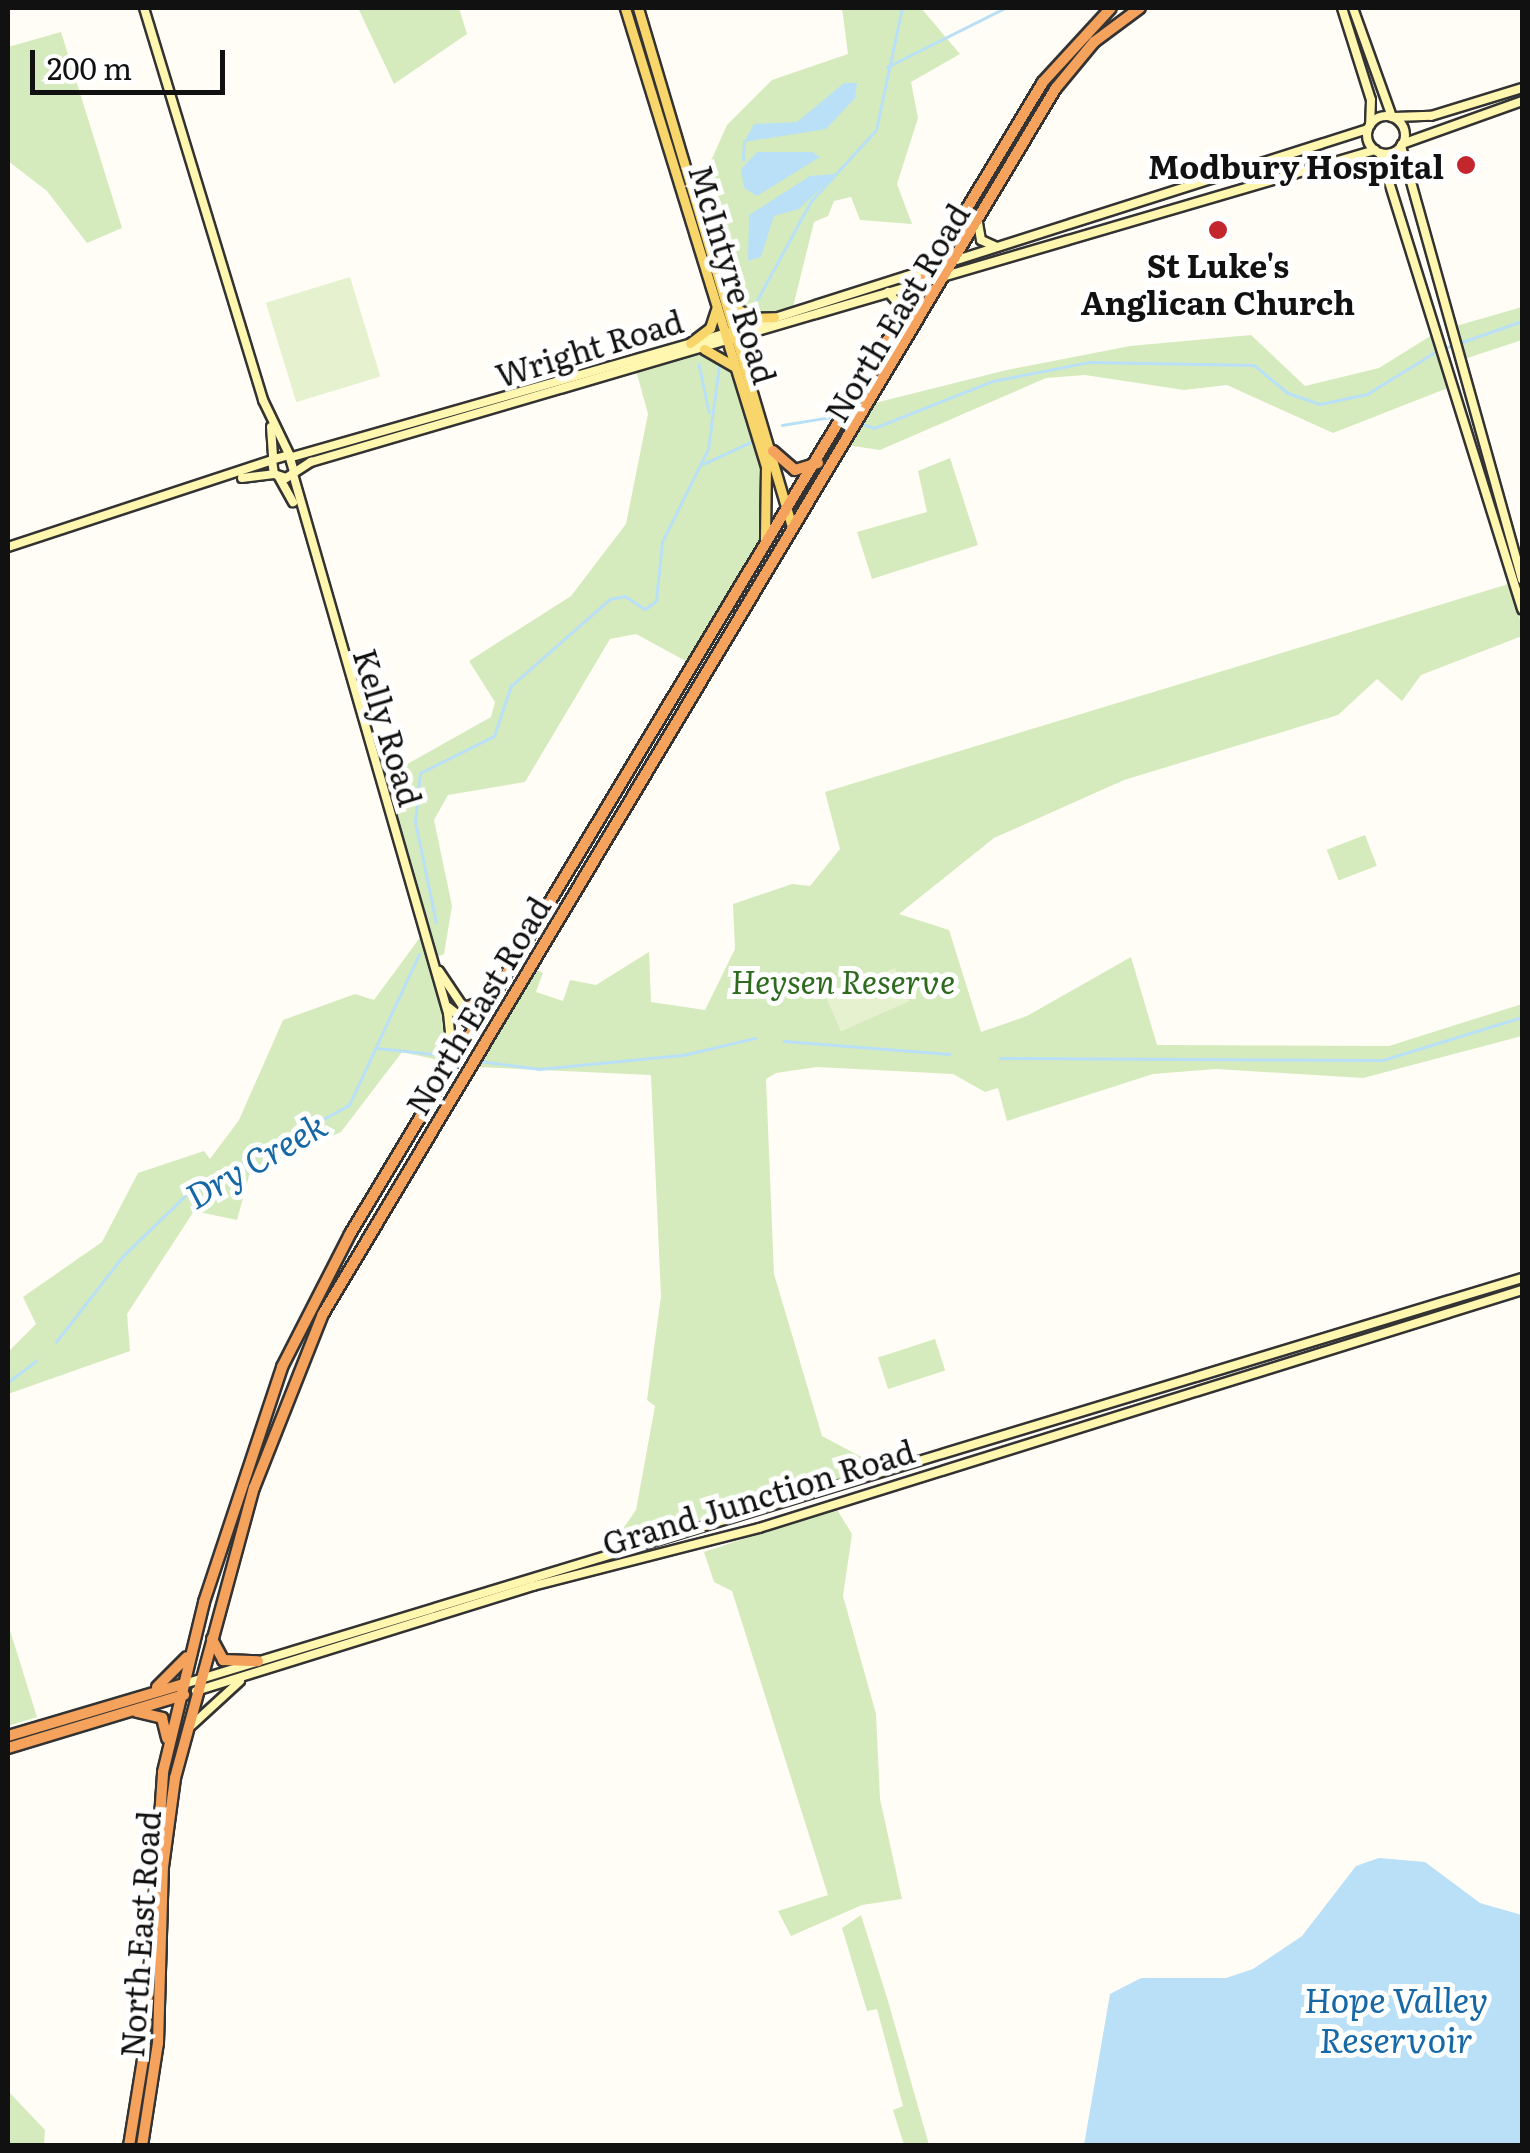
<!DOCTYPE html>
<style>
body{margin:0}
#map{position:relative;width:1530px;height:2153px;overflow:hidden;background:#fffdf5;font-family:Literata,serif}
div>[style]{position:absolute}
.green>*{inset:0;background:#d5ebbd;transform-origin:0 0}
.pitch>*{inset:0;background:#e6f2cf;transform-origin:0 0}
.water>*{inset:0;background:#b9e0f7}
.stream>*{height:2.5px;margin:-1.25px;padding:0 1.25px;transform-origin:1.25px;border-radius:1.25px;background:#b9e0f7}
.roads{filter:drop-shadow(2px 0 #333) drop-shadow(-2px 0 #333) drop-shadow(0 2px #333) drop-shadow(0 -2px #333)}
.secondary>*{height:8px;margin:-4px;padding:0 4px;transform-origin:4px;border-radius:4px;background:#fff6b0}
.secondary>.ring{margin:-4px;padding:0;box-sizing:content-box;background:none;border:8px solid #fff6b0;border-radius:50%}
.primary>*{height:9px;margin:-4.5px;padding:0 4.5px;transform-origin:4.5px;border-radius:4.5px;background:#f9d66b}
.highway>*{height:10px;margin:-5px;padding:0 5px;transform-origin:5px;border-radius:5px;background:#f5a25d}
.dots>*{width:28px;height:28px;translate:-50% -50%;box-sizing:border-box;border:5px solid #fff;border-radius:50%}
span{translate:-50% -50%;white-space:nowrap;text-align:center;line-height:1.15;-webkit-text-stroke:10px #fff;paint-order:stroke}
.poi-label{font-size:32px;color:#111;font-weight:700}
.right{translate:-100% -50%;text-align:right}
.street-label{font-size:32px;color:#111}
.park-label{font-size:32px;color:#2f6b1f;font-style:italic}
.water-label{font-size:35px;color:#1768a6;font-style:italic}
.frame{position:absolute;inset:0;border:10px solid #111;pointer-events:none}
.scale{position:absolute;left:30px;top:50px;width:195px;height:45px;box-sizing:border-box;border:5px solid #111;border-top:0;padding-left:12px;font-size:30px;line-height:35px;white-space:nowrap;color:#111;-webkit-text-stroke:8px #fff;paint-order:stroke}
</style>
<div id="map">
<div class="green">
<i style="clip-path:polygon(358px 8px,459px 8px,467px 34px,394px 84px)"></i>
<i style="clip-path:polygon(842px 8px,921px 8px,960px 54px,911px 82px,918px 118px,897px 184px,912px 224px,860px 220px,851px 197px,834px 201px,828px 216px,814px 222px,793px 307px,758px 318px,727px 299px,696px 194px,727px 125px,772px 80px,848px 54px)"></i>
<i style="clip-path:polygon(61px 32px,122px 228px,87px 243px,47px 191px,8px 161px,8px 47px)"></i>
<i style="clip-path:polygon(1522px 307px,1522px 340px,1458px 361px,1449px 328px)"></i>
<i style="clip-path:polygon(1440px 330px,1458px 384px,1333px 433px,1227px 385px,1184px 390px,1085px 375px,1046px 378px,880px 450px,846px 445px,871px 404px,1007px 370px,1130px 346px,1251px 335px,1305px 386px,1379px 368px)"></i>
<i style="clip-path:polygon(702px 349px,737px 370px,764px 457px,761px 558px,695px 666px,636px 634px,610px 639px,525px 782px,448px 795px,434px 820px,452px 906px,444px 954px,432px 959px,454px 1053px,443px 1061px,402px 1052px,341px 1132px,250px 1172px,237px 1220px,194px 1211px,127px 1314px,130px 1351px,8px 1394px,8px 1352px,36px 1324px,23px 1297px,102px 1242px,138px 1173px,204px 1151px,210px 1159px,239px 1120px,283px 1020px,355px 994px,374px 1000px,424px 932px,379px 780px,491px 717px,495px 702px,469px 661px,571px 596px,626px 524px,648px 414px,635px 367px)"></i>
<i style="clip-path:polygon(950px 458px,978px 545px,872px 579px,857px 532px,927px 512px,918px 471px)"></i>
<i style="clip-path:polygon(1515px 582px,1522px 636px,1421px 675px,1402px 701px,1377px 679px,1338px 715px,1124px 780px,994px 838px,899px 914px,949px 930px,981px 1032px,1027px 1016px,1131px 957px,1157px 1045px,1389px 1046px,1522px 1004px,1522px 1036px,1363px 1078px,1216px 1069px,1153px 1074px,1007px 1121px,998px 1088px,985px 1092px,953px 1074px,817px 1067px,776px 1073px,766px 1079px,774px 1274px,822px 1436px,886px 1470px,604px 1556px,636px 1510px,655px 1406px,647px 1400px,661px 1296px,651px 1075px,476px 1067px,535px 969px,543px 973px,536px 992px,563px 1001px,570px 980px,596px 985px,649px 952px,651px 1002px,705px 1010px,735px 949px,733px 904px,792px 884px,810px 886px,840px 849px,825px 792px)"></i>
<i style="left:1365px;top:835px;width:33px;height:41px;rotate:69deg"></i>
<i style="left:935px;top:1339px;width:33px;height:60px;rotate:72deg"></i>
<i style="clip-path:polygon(836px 1508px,852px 1534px,843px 1596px,876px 1714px,880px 1799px,902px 1899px,862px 1905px,791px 1936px,778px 1911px,828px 1895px,732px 1591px,714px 1582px,704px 1552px)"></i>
<i style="clip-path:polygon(8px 1624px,37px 1717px,8px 1726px)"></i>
<i style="clip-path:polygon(861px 1915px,888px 2001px,929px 2145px,904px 2145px,893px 2110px,903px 2106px,877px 2009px,867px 2011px,842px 1928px)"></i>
<i style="clip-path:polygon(8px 2091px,45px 2130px,44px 2145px,8px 2145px)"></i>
</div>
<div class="pitch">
<i style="left:350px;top:277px;width:104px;height:88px;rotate:73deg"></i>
<i style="left:895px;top:968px;width:36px;height:75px;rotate:66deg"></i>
</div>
<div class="water">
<i style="clip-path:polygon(844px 83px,857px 83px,855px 98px,826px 129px,744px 142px,754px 124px,797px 122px)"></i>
<i style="clip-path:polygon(757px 152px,812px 152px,820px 157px,757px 196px,744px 188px,741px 169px)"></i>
<i style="clip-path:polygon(836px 174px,799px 209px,774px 216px,761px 257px,748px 261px,749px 215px,810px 176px)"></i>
<i style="clip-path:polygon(1379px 1858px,1425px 1862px,1480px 1903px,1522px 1915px,1522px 2145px,1084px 2145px,1110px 1994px,1141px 1978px,1226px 1978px,1253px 1969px,1302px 1936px,1356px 1866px)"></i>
</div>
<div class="stream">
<i style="left:887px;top:67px;width:132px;rotate:-26.6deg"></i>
<i style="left:743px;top:160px;width:18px;rotate:-87deg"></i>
<i style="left:757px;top:300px;width:113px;rotate:-61.4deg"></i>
<i style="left:811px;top:201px;width:96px;rotate:-47.5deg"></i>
<i style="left:876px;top:130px;width:125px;rotate:-78deg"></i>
<i style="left:1445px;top:348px;width:82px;rotate:-19.3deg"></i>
<i style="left:699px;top:364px;width:49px;rotate:78.2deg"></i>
<i style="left:859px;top:423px;width:16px;rotate:18deg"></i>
<i style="left:874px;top:428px;width:128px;rotate:-21.6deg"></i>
<i style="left:993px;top:381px;width:98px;rotate:-11.2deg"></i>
<i style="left:1089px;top:362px;width:165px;rotate:1deg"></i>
<i style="left:1254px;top:365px;width:44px;rotate:39.5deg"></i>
<i style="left:1288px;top:393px;width:34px;rotate:19deg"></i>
<i style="left:1320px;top:404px;width:48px;rotate:-12deg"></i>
<i style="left:1367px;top:394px;width:82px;rotate:-31.6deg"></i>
<i style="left:782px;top:425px;width:56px;rotate:-9.3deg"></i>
<i style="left:703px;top:464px;width:53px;rotate:-24.6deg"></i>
<i style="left:436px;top:923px;width:103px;rotate:-101.7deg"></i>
<i style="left:415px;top:822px;width:49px;rotate:-84.2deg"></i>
<i style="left:420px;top:773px;width:83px;rotate:-26.6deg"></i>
<i style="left:494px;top:736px;width:53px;rotate:-71.2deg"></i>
<i style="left:511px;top:686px;width:132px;rotate:-41.3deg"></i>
<i style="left:610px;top:599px;width:15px;rotate:-11deg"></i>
<i style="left:625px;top:596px;width:24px;rotate:33deg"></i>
<i style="left:645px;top:609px;width:14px;rotate:-36deg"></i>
<i style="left:656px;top:601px;width:59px;rotate:-84.2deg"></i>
<i style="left:662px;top:542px;width:104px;rotate:-63.7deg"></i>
<i style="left:708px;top:449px;width:84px;rotate:-82.5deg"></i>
<i style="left:784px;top:1041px;width:166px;rotate:4.5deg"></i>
<i style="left:377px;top:1048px;width:66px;rotate:6.1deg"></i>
<i style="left:1000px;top:1058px;width:383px;rotate:0.3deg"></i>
<i style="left:1383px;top:1060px;width:145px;rotate:-17.2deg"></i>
<i style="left:480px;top:1061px;width:60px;rotate:7.7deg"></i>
<i style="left:539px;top:1069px;width:145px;rotate:-5.6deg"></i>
<i style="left:683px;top:1055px;width:74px;rotate:-13.3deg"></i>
<i style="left:56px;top:1342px;width:109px;rotate:-52.1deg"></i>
<i style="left:123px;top:1256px;width:89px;rotate:-44.1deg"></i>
<i style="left:187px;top:1194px;width:185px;rotate:-28.8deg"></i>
<i style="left:349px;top:1105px;width:166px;rotate:-65.1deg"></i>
<i style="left:8px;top:1382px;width:35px;rotate:-37deg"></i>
</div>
<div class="roads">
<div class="secondary">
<i style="left:144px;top:8px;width:410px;rotate:73.1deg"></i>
<i style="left:263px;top:400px;width:60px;rotate:64.3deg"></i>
<i style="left:1342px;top:8px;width:96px;rotate:72.5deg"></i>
<i style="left:1371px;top:100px;width:25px;rotate:92deg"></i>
<i style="left:1353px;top:8px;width:116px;rotate:70.3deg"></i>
<i class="ring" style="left:1367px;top:116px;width:30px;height:30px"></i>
<i style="left:1394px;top:117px;width:37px;rotate:-2deg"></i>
<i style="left:1431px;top:116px;width:95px;rotate:-17.1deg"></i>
<i style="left:1402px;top:144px;width:127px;rotate:-19.7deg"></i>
<i style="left:1401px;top:146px;width:450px;rotate:74.4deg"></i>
<i style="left:1380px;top:153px;width:478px;rotate:72.7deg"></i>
<i style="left:978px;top:223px;width:17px;rotate:80deg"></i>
<i style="left:981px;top:240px;width:17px;rotate:24deg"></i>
<i style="left:888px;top:292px;width:28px;rotate:49deg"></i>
<i style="left:271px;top:427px;width:31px;rotate:86deg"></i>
<i style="left:292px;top:457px;width:463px;rotate:-15.9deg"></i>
<i style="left:737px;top:330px;width:662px;rotate:-17.67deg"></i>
<i style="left:294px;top:472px;width:18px;rotate:-106deg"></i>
<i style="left:289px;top:455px;width:18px;rotate:164deg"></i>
<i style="left:272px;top:460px;width:14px;rotate:82deg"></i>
<i style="left:274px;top:474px;width:13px;rotate:18deg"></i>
<i style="left:286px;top:478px;width:30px;rotate:-33deg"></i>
<i style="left:311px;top:462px;width:1109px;rotate:-16.34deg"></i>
<i style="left:293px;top:474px;width:561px;rotate:73.96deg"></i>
<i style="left:448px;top:1013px;width:48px;rotate:84.1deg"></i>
<i style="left:279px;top:477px;width:29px;rotate:61deg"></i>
<i style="left:242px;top:478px;width:32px;rotate:-7deg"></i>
<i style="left:8px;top:547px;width:278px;rotate:-18.2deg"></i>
<i style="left:439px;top:971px;width:66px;rotate:56.1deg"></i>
<i style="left:448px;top:1007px;width:36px;rotate:38deg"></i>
<i style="left:184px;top:1684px;width:1398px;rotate:-16.88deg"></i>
<i style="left:196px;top:1691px;width:353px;rotate:-17.3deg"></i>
<i style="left:533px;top:1586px;width:233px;rotate:-14.4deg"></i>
<i style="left:759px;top:1528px;width:799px;rotate:-17.32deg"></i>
<i style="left:192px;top:1725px;width:65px;rotate:-42.5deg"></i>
</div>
<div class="primary">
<i style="left:625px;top:8px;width:479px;rotate:72.9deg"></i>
<i style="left:766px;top:466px;width:75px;rotate:90.8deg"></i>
<i style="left:638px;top:8px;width:541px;rotate:73.47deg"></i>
<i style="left:729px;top:301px;width:26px;rotate:40deg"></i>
<i style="left:749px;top:318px;width:25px;rotate:-2deg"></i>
<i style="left:690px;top:343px;width:25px;rotate:-37deg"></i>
<i style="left:710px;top:328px;width:22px;rotate:-72deg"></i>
<i style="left:704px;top:349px;width:34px;rotate:30deg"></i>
</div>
<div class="highway">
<i style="left:773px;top:451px;width:29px;rotate:41deg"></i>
<i style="left:795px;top:470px;width:24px;rotate:-17deg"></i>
<i style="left:464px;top:1008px;width:26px;rotate:-18deg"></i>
<i style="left:212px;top:1639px;width:24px;rotate:62deg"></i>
<i style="left:223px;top:1660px;width:35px;rotate:2deg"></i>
<i style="left:157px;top:1687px;width:42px;rotate:-45deg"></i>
<i style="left:137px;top:1712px;width:26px;rotate:13deg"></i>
<i style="left:162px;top:1718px;width:21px;rotate:76deg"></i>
<i style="left:8px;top:1736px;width:184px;rotate:-16.5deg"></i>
<i style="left:8px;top:1748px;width:184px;rotate:-16.8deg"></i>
<i style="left:129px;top:2146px;width:87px;rotate:-80.8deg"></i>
<i style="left:143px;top:2060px;width:289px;rotate:-86deg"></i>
<i style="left:163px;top:1772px;width:175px;rotate:-76.4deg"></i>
<i style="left:204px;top:1602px;width:248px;rotate:-71.6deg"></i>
<i style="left:282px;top:1367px;width:149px;rotate:-62.9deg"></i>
<i style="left:350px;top:1234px;width:1344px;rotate:-58.97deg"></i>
<i style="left:1043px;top:82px;width:100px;rotate:-47.4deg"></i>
<i style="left:142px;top:2146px;width:104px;rotate:-81.2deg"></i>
<i style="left:158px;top:2043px;width:176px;rotate:-88.4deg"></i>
<i style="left:163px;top:1867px;width:90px;rotate:-82.3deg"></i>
<i style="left:175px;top:1778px;width:301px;rotate:-74.8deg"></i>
<i style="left:254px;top:1488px;width:187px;rotate:-68.4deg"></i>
<i style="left:323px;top:1314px;width:1428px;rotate:-59.13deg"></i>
<i style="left:1056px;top:88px;width:60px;rotate:-50.4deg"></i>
<i style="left:1094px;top:42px;width:57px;rotate:-36.5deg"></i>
</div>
</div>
<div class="dots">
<i style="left:1466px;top:165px;background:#c4262e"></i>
<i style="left:1218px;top:230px;background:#c4262e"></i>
</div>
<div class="poi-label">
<span class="right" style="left:1444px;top:165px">Modbury Hospital</span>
<span style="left:1218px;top:283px">St Luke's<br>Anglican Church</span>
</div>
<div class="street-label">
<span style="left:734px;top:274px;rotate:73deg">McIntyre Road</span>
<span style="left:896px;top:312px;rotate:-59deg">North East Road</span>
<span style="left:589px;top:347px;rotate:-17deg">Wright Road</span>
<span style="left:389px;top:727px;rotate:73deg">Kelly Road</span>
<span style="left:477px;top:1005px;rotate:-59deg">North East Road</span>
<span style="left:758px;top:1496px;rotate:-17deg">Grand Junction Road</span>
<span style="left:139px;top:1934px;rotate:-86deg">North East Road</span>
</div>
<div class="park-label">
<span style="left:843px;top:980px">Heysen Reserve</span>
</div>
<div class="water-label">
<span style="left:255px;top:1159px;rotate:-30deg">Dry Creek</span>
<span style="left:1396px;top:2018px">Hope Valley<br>Reservoir</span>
</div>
<div class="frame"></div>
<div class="scale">200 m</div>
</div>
